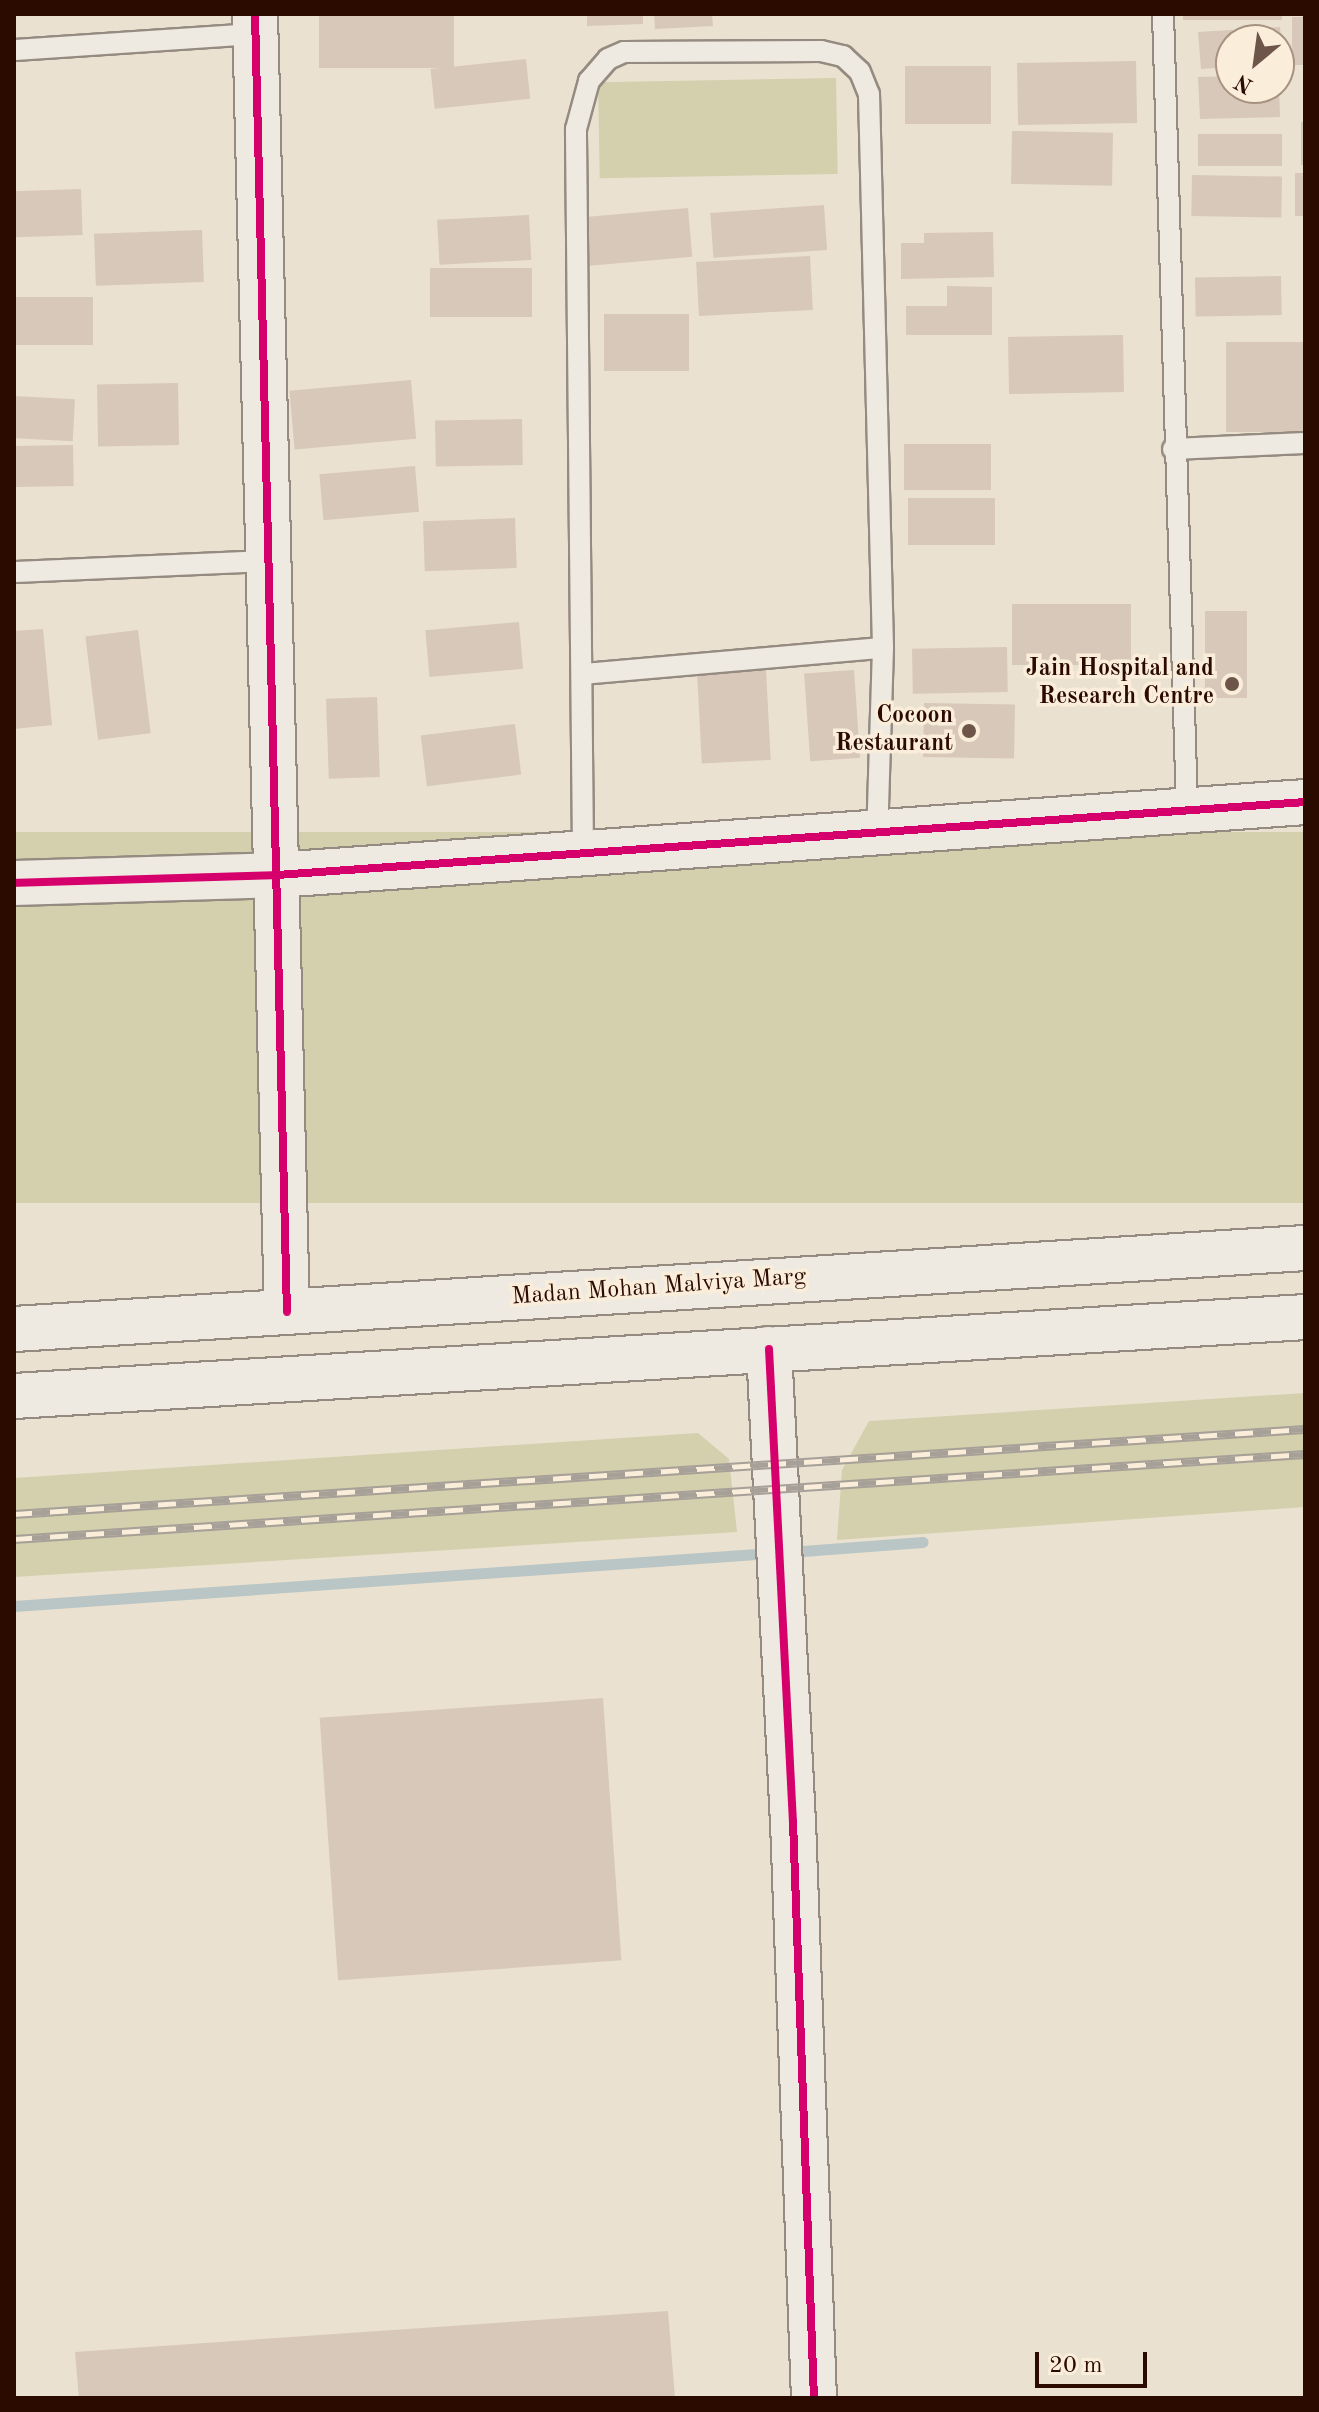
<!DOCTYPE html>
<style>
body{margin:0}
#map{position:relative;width:1319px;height:2412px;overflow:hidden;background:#ebe1d0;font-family:"Old Standard TT",serif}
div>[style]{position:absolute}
.green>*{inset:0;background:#d4d0ad;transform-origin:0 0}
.stream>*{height:11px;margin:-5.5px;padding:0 5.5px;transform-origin:5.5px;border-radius:5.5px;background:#b9c6c5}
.building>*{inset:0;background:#d7c8ba;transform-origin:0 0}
.roads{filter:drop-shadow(2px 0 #958b81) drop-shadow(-2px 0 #958b81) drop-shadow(0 2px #958b81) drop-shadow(0 -2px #958b81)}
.lane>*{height:20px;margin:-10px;padding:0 10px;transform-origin:10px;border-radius:10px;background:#eeeae1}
.secondary>*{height:44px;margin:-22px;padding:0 22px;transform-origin:22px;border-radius:22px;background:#eeeae1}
.rail>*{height:9px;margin-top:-4.5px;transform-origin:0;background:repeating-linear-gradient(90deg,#faedd9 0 18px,#a7a098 0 36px);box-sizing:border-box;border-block:2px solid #a7a098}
.cycleway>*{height:8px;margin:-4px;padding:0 4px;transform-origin:4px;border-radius:4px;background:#d6006c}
.dots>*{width:22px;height:22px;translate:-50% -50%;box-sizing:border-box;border:4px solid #faedd9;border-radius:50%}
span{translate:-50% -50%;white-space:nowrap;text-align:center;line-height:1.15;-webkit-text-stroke:7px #faedd9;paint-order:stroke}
.poi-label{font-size:24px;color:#2b0a00;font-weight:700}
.right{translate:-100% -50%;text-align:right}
.street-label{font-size:24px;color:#2b0a00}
.frame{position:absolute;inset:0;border:16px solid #2b0a00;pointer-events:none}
.north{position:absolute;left:1215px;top:24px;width:80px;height:80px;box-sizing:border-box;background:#faedd9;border:2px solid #a79282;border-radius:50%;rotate:209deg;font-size:22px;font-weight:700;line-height:32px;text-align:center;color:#2b0a00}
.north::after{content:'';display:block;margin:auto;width:28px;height:36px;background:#6e5549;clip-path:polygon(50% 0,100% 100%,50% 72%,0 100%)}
.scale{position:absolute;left:1035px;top:2352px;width:112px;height:36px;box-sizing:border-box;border:4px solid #2b0a00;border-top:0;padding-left:10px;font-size:24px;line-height:28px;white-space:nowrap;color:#2b0a00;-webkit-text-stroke:6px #faedd9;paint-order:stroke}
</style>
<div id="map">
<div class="green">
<i style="left:836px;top:78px;width:96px;height:238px;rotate:89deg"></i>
<i style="left:1305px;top:832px;width:371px;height:1293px;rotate:90deg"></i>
<i style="clip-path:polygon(1305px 1393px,1305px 1507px,837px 1540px,842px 1470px,869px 1421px)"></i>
<i style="clip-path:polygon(698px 1433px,729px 1459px,737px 1532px,14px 1577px,14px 1478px)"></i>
</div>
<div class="stream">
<i style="left:789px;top:1552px;width:134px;rotate:-4.3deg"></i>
<i style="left:14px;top:1606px;width:760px;rotate:-4deg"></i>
</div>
<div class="building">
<i style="left:319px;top:14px;width:135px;height:54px"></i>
<i style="clip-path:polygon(587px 14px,643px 14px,643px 24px,587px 26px)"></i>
<i style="clip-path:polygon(654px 14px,712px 14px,713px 26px,655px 29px)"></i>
<i style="left:1183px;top:14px;width:99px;height:6px"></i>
<i style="left:1292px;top:17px;width:13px;height:48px"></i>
<i style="clip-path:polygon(1280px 27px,1281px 40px,1231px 40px,1231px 67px,1201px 69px,1198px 32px)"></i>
<i style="clip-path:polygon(1279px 41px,1281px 41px,1283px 64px,1279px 64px)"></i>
<i style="left:526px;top:59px;width:40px;height:96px;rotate:84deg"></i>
<i style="left:1136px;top:61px;width:62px;height:119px;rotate:89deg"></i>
<i style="left:905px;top:66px;width:86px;height:58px"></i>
<i style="clip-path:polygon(1231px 76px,1231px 88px,1279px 88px,1280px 117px,1200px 119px,1198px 77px)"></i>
<i style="left:1301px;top:122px;width:4px;height:43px"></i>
<i style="left:1012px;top:131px;width:101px;height:53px;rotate:1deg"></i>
<i style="left:1198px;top:134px;width:84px;height:32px"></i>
<i style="left:1305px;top:173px;width:43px;height:10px;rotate:90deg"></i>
<i style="left:1192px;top:175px;width:90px;height:41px;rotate:1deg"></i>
<i style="left:81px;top:189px;width:46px;height:67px;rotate:88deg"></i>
<i style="left:824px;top:205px;width:45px;height:114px;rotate:86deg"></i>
<i style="left:688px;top:208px;width:49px;height:103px;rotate:85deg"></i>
<i style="left:529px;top:215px;width:45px;height:92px;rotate:87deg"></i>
<i style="left:202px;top:230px;width:52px;height:108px;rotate:88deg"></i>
<i style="clip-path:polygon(993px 232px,994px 277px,901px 279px,901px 243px,924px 243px,924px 233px)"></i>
<i style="left:810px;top:256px;width:54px;height:114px;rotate:87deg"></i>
<i style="left:430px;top:268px;width:102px;height:49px"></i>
<i style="left:1281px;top:276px;width:39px;height:86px;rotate:89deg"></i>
<i style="clip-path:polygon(947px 286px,992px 287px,992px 335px,906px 335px,906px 306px,947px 306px)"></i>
<i style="left:14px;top:297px;width:79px;height:48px"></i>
<i style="left:604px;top:314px;width:85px;height:57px"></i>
<i style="left:1123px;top:335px;width:57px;height:115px;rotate:89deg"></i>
<i style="left:1305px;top:342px;width:90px;height:79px;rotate:90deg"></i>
<i style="left:411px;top:380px;width:59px;height:122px;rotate:85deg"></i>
<i style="left:178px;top:383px;width:62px;height:81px;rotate:89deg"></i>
<i style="left:14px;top:396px;width:61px;height:42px;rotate:3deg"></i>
<i style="left:522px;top:419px;width:46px;height:87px;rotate:89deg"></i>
<i style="left:904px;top:444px;width:87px;height:46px"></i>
<i style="left:73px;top:445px;width:41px;height:59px;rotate:89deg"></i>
<i style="left:415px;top:466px;width:46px;height:96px;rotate:85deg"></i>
<i style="left:908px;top:498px;width:87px;height:47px"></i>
<i style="left:515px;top:518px;width:50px;height:92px;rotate:88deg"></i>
<i style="left:1012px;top:604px;width:119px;height:61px"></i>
<i style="left:1205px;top:611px;width:42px;height:87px"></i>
<i style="left:519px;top:622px;width:47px;height:94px;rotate:85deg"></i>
<i style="clip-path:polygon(43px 629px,52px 725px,14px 729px,14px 631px)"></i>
<i style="left:138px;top:630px;width:104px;height:53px;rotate:83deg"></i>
<i style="left:1007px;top:647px;width:45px;height:95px;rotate:89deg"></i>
<i style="left:766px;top:670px;width:90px;height:69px;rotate:87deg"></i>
<i style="left:854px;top:670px;width:88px;height:50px;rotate:86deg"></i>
<i style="left:377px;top:697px;width:80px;height:51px;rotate:88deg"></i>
<i style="left:924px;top:703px;width:91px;height:54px;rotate:1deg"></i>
<i style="left:515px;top:724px;width:51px;height:95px;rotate:83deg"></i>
<i style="left:603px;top:1698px;width:263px;height:284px;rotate:86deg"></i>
<i style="clip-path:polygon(668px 2311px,675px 2398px,79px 2398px,75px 2352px)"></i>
</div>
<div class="roads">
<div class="lane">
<i style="left:1163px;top:14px;width:794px;rotate:88.27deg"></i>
<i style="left:14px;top:50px;width:242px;rotate:-3.8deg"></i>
<i style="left:1173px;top:449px;width:132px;rotate:-2.6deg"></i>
<i style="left:14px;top:572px;width:255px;rotate:-2.5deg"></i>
<i style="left:583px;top:674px;width:301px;rotate:-5deg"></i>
<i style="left:583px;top:851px;width:722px;rotate:-90.56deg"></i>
<i style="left:576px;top:129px;width:50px;rotate:-74.8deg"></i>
<i style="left:589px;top:81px;width:29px;rotate:-49deg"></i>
<i style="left:608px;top:59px;width:17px;rotate:-24deg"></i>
<i style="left:624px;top:52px;width:197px;rotate:-0.3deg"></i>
<i style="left:821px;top:51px;width:23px;rotate:13deg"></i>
<i style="left:843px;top:56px;width:23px;rotate:43deg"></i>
<i style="left:860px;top:72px;width:24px;rotate:68deg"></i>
<i style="left:869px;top:94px;width:554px;rotate:88.55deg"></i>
<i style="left:883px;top:648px;width:188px;rotate:91.8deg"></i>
</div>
<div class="secondary">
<i style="left:255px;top:14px;width:1298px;rotate:88.59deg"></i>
<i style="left:14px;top:883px;width:263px;rotate:-1.7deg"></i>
<i style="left:277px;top:875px;width:1031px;rotate:-4.06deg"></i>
<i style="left:14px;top:1329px;width:1294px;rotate:-3.59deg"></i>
<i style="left:769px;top:1349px;width:473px;rotate:87.1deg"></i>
<i style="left:793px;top:1821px;width:577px;rotate:87.92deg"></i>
<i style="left:14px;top:1396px;width:1293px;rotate:-3.5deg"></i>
</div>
</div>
<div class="rail">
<i style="left:14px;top:1514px;width:1294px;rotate:-3.77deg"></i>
<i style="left:14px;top:1539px;width:1294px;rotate:-3.77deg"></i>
</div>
<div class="cycleway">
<i style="left:255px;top:14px;width:1298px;rotate:88.59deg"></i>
<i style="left:14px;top:883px;width:263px;rotate:-1.7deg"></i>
<i style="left:277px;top:875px;width:1031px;rotate:-4.06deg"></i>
<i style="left:769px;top:1349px;width:473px;rotate:87.1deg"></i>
<i style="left:793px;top:1821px;width:577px;rotate:87.92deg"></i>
</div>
<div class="dots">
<i style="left:1232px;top:684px;background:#6e5549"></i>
<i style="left:969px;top:731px;background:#6e5549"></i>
</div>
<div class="poi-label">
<span class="right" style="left:1214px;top:684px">Jain Hospital and<br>Research Centre</span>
<span class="right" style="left:953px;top:731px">Cocoon<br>Restaurant</span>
</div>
<div class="street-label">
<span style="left:659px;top:1288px;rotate:-4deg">Madan Mohan Malviya Marg</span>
</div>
<div class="frame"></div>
<div class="north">N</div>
<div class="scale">20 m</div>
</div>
